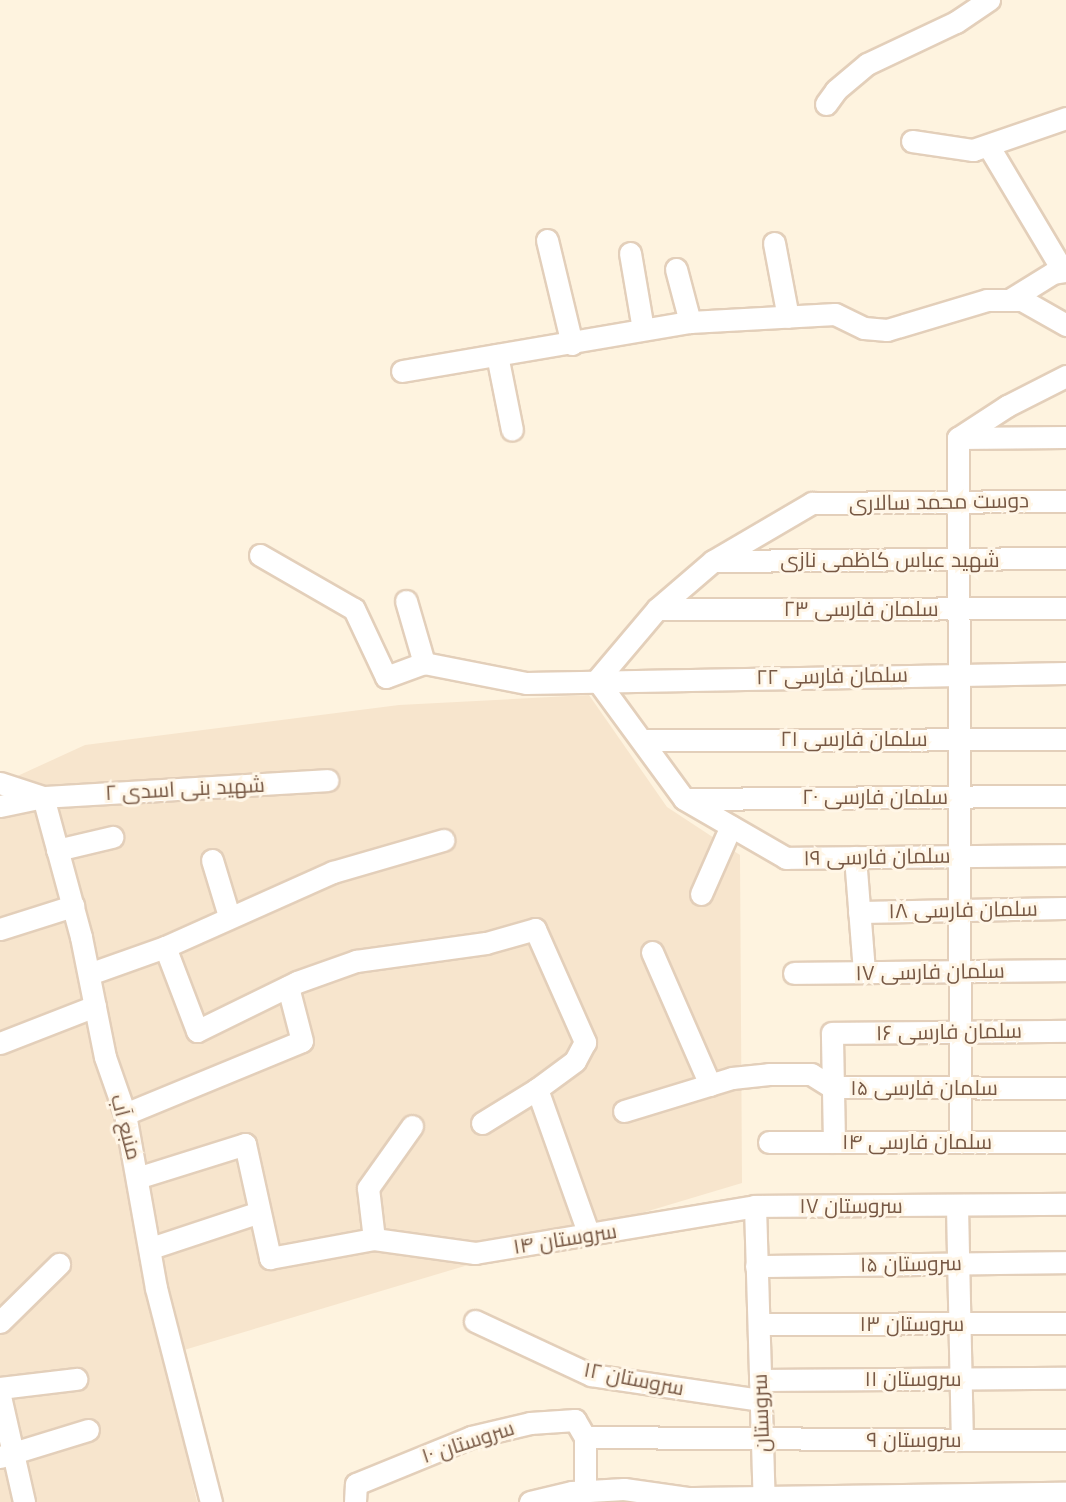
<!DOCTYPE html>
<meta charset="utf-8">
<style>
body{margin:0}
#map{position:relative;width:1066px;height:1502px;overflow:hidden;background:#fef3df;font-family:"DM Sans",Cairo,sans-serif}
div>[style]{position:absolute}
.residential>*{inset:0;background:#f7e5cd}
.roads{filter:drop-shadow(2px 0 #e3cfba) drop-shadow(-2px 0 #e3cfba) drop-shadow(0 2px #e3cfba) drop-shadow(0 -2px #e3cfba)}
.minor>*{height:21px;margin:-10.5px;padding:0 10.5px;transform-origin:10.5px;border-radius:10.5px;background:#fff}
span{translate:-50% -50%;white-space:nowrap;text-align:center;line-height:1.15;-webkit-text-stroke:6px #fff6e7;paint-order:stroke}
.street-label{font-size:21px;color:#775844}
</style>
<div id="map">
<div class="residential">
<i style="clip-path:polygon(589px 695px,667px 807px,740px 855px,742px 1183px,164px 1356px,197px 1502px,0 1502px,0 784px,85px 745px,399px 705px)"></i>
</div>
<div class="roads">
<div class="minor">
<i style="left:826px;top:104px;width:17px;rotate:-54deg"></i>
<i style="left:836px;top:90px;width:40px;rotate:-40deg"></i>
<i style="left:867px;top:64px;width:98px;rotate:-25.3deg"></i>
<i style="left:956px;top:22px;width:40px;rotate:-34deg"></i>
<i style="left:912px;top:141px;width:62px;rotate:8.4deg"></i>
<i style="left:973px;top:150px;width:98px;rotate:-19deg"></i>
<i style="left:989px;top:147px;width:144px;rotate:59.2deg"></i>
<i style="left:547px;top:240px;width:107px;rotate:76.5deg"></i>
<i style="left:774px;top:243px;width:75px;rotate:79.3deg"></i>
<i style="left:630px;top:253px;width:77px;rotate:80.3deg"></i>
<i style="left:676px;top:269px;width:55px;rotate:75.2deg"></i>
<i style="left:1011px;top:299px;width:49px;rotate:-31.8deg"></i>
<i style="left:1053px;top:273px;width:13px;rotate:-9deg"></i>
<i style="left:497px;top:355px;width:76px;rotate:78.7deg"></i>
<i style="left:402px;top:371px;width:292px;rotate:-9.7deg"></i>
<i style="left:690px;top:322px;width:145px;rotate:-3.2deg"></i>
<i style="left:835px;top:314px;width:32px;rotate:26deg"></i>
<i style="left:864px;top:328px;width:23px;rotate:5deg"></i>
<i style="left:887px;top:330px;width:104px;rotate:-16.7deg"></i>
<i style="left:987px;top:300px;width:35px"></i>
<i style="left:1022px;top:300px;width:51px;rotate:29.6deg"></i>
<i style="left:958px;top:438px;width:704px;rotate:89.84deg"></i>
<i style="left:958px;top:438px;width:59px;rotate:-33.1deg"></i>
<i style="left:1007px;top:406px;width:66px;rotate:-27deg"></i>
<i style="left:958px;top:438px;width:108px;rotate:-0.5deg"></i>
<i style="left:260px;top:555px;width:108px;rotate:29.9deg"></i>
<i style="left:354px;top:609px;width:75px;rotate:64.8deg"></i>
<i style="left:386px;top:677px;width:40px;rotate:-20.2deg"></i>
<i style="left:424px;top:663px;width:104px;rotate:11.1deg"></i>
<i style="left:526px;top:683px;width:540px;rotate:-1.06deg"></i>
<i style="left:715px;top:561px;width:351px;rotate:-0.5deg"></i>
<i style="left:406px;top:601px;width:65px;rotate:73.8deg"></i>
<i style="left:657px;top:609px;width:409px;rotate:-0.1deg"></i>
<i style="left:597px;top:680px;width:147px;rotate:53.8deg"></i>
<i style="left:684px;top:799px;width:118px;rotate:30deg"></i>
<i style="left:786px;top:858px;width:280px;rotate:-0.6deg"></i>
<i style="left:597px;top:680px;width:93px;rotate:-49.8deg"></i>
<i style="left:657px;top:609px;width:74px;rotate:-40.6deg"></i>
<i style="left:713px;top:561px;width:115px;rotate:-30.4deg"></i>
<i style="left:812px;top:503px;width:254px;rotate:-0.5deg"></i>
<i style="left:643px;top:740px;width:423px;rotate:-0.1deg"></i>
<i style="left:0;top:783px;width:45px;rotate:18deg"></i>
<i style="left:43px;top:797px;width:145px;rotate:74.8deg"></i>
<i style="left:81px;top:937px;width:122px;rotate:78.7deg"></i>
<i style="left:105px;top:1057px;width:60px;rotate:70.7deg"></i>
<i style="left:125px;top:1114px;width:177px;rotate:79.9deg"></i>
<i style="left:156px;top:1288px;width:221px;rotate:75.6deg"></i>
<i style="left:687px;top:799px;width:379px;rotate:-0.5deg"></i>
<i style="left:0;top:806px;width:44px;rotate:-11.8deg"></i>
<i style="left:43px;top:797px;width:285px;rotate:-3.4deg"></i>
<i style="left:57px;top:850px;width:57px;rotate:-13.3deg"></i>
<i style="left:855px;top:857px;width:115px;rotate:85.5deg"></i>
<i style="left:212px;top:860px;width:59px;rotate:73.1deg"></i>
<i style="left:701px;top:894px;width:74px;rotate:-66.2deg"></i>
<i style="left:859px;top:912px;width:207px;rotate:-1.1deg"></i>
<i style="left:0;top:929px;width:77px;rotate:-17.5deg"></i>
<i style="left:165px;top:947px;width:90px;rotate:69.1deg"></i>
<i style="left:197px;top:1031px;width:111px;rotate:-26.1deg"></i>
<i style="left:297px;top:982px;width:63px;rotate:-19.6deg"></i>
<i style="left:356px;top:961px;width:131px;rotate:-7.9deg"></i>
<i style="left:486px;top:943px;width:51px;rotate:-15.9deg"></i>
<i style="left:535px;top:929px;width:124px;rotate:66.1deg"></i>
<i style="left:585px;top:1042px;width:21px;rotate:118deg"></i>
<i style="left:575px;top:1061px;width:47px;rotate:143.6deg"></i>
<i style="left:652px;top:952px;width:145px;rotate:66.4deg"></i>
<i style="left:794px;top:973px;width:272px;rotate:-0.6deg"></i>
<i style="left:89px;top:974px;width:81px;rotate:-19.6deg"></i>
<i style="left:165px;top:947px;width:184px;rotate:-24.1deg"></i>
<i style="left:333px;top:872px;width:115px;rotate:-16.2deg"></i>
<i style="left:0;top:1043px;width:102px;rotate:-21.3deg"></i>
<i style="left:624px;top:1111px;width:113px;rotate:-17deg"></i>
<i style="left:732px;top:1078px;width:37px;rotate:-6deg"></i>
<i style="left:769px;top:1074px;width:42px"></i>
<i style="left:811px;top:1074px;width:25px;rotate:32deg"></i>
<i style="left:832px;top:1087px;width:234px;rotate:0.2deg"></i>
<i style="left:125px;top:1114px;width:191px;rotate:-22.4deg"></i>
<i style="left:302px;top:1041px;width:56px;rotate:-104.5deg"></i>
<i style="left:482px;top:1123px;width:65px;rotate:-31.7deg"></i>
<i style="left:537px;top:1089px;width:155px;rotate:70.4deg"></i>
<i style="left:769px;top:1142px;width:297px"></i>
<i style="left:834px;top:1142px;width:109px;rotate:-91.1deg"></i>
<i style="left:832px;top:1033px;width:234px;rotate:-0.5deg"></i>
<i style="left:140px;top:1177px;width:110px;rotate:-17.4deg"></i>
<i style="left:245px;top:1144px;width:117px;rotate:77.6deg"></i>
<i style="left:270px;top:1258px;width:106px;rotate:-10.4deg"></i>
<i style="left:374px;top:1239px;width:102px;rotate:7.9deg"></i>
<i style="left:475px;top:1253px;width:284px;rotate:-9.5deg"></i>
<i style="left:755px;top:1206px;width:311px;rotate:-0.4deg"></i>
<i style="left:755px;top:1206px;width:296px;rotate:88.3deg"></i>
<i style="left:957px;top:1206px;width:234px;rotate:88.8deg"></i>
<i style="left:374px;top:1239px;width:51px;rotate:-96.7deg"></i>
<i style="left:368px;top:1188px;width:76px;rotate:-54.6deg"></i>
<i style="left:151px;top:1248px;width:112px;rotate:-18.3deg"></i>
<i style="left:756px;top:1266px;width:310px;rotate:-0.7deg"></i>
<i style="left:475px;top:1321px;width:128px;rotate:25deg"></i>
<i style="left:591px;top:1375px;width:172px;rotate:8.4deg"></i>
<i style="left:0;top:1322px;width:83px;rotate:-44.5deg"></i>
<i style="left:759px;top:1324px;width:307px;rotate:-0.2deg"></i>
<i style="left:760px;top:1380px;width:306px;rotate:-0.4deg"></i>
<i style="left:0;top:1388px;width:77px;rotate:-6.8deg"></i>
<i style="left:0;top:1396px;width:109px;rotate:77.2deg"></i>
<i style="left:0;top:1457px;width:92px;rotate:-17.1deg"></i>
<i style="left:585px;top:1491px;width:54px;rotate:-90deg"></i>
<i style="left:355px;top:1502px;width:18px;rotate:-87deg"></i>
<i style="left:356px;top:1484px;width:124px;rotate:-22.2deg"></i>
<i style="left:471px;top:1437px;width:61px;rotate:-13.3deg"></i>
<i style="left:530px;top:1423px;width:45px;rotate:-3.8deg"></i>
<i style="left:575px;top:1420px;width:20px;rotate:60deg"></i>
<i style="left:585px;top:1437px;width:481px;rotate:0.4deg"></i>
<i style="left:530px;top:1502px;width:43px;rotate:-13.4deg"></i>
<i style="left:572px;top:1492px;width:52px;rotate:-3.3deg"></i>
<i style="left:624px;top:1489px;width:64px;rotate:8.1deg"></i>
<i style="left:687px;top:1498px;width:379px;rotate:-0.8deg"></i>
</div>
</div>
<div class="street-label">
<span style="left:939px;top:502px;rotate:-1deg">دوست محمد سالاری</span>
<span style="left:890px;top:560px">شهید عباس کاظمی نازی</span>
<span style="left:861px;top:609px">سلمان فارسی ۲۳</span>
<span style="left:832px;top:676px;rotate:-1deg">سلمان فارسی ۲۲</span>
<span style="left:854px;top:739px">سلمان فارسی ۲۱</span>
<span style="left:185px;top:789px;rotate:-3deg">شهید بنی اسدی ۲</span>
<span style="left:875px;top:797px">سلمان فارسی ۲۰</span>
<span style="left:877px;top:857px;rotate:-1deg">سلمان فارسی ۱۹</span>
<span style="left:963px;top:910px;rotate:-1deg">سلمان فارسی ۱۸</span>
<span style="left:930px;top:972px;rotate:-1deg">سلمان فارسی ۱۷</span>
<span style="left:949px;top:1032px;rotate:-1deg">سلمان فارسی ۱۶</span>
<span style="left:924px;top:1088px">سلمان فارسی ۱۵</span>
<span style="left:126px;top:1127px;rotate:75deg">منبع آب</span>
<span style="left:917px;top:1142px">سلمان فارسی ۱۴</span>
<span style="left:851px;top:1206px">سروستان ۱۷</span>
<span style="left:565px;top:1239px;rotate:-9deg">سروستان ۱۴</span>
<span style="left:911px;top:1264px;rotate:-1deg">سروستان ۱۵</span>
<span style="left:912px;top:1324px">سروستان ۱۳</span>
<span style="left:634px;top:1379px;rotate:11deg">سروستان ۱۲</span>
<span style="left:913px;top:1379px">سروستان ۱۱</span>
<span style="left:761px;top:1413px;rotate:-92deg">سروستان</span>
<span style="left:914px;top:1440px">سروستان ۹</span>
<span style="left:468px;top:1442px;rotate:-18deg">سروستان ۱۰</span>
</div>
</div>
